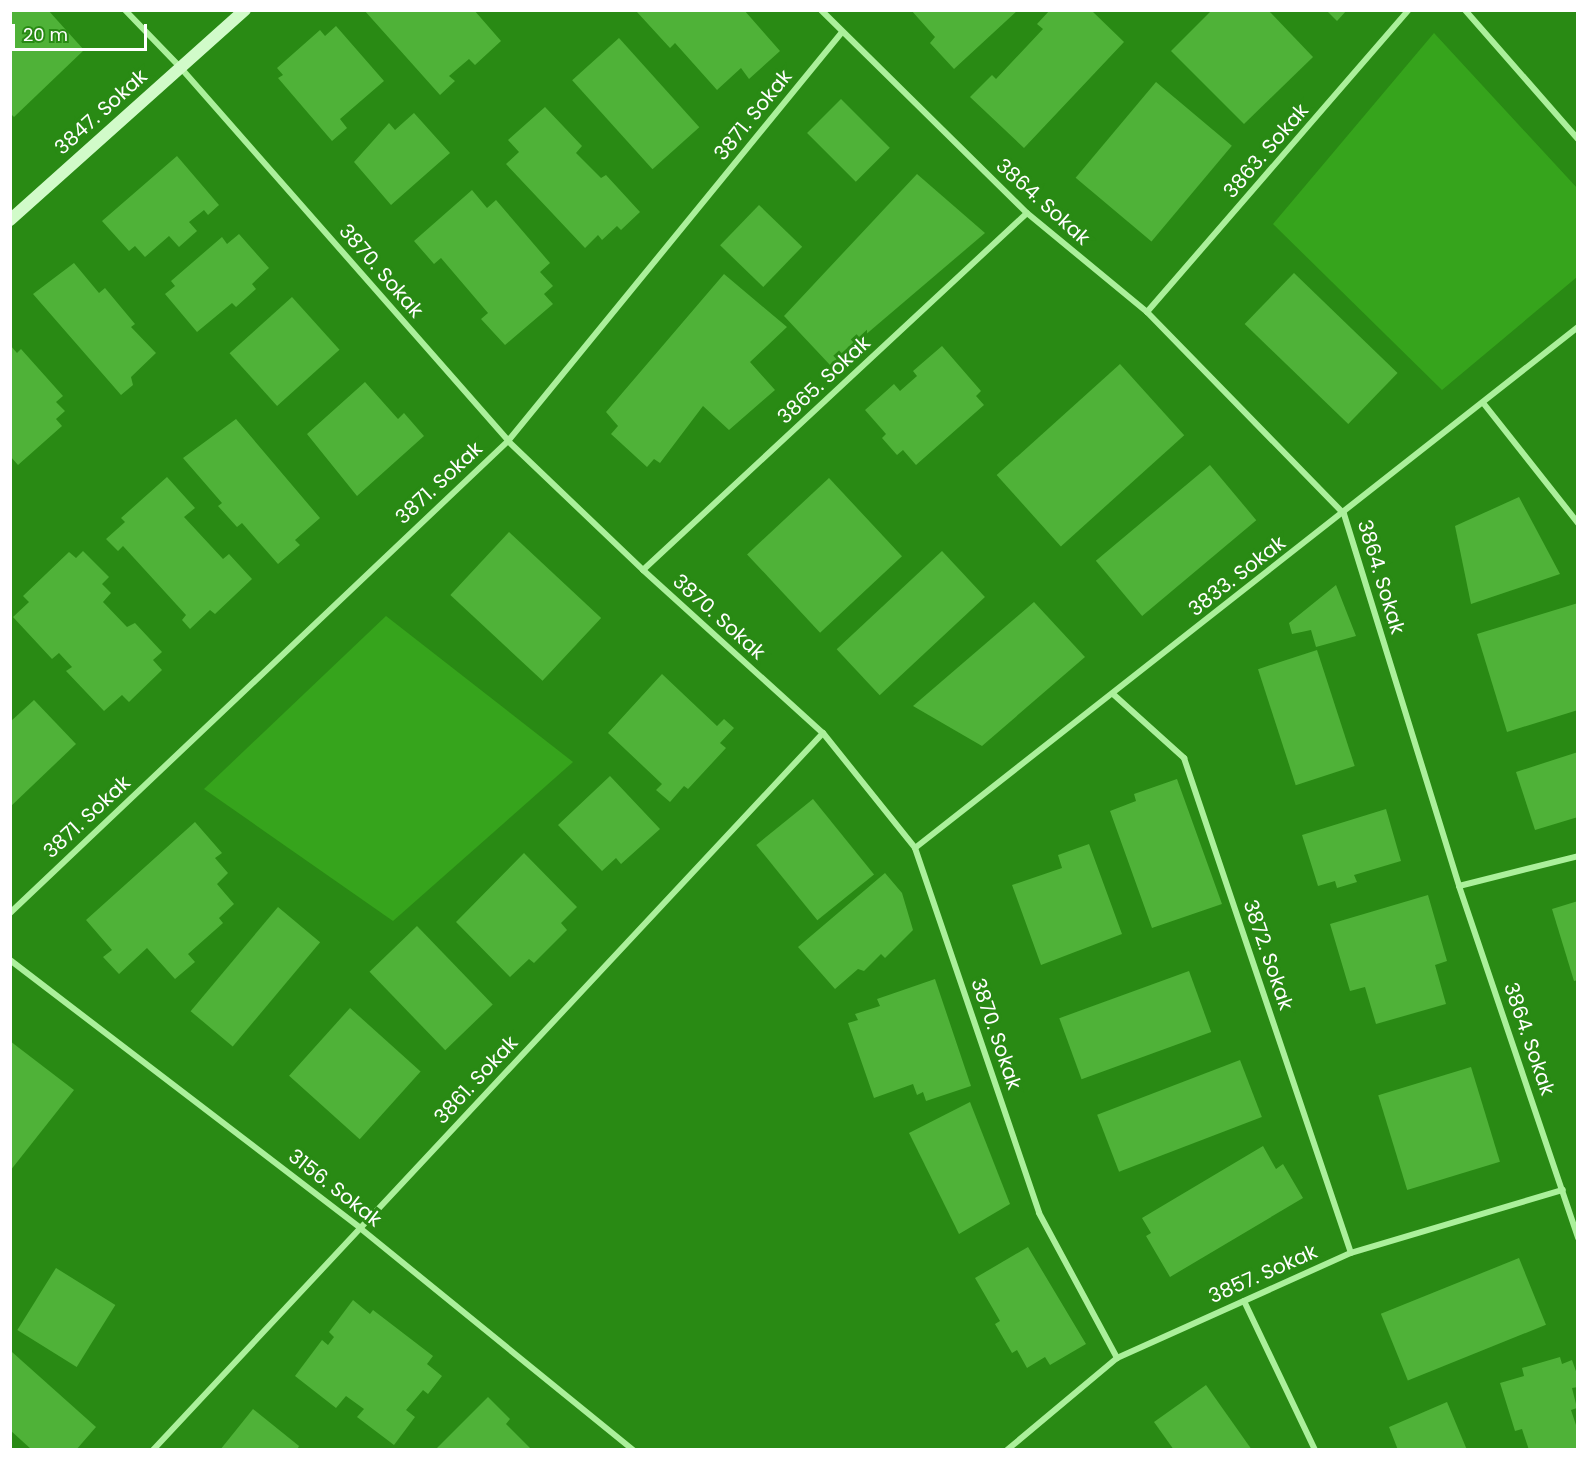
<!DOCTYPE html>
<style>
body{margin:0}
#map{position:relative;width:1588px;height:1460px;overflow:hidden;background:#298a14;font-family:Poppins,sans-serif}
div>[style]{position:absolute}
.green>*{inset:0;background:#36a41c}
.building>*{inset:0;background:#4fb238;transform-origin:0 0}
.street>*{height:6px;margin:-3px;padding:0 3px;transform-origin:3px;border-radius:3px;background:#abf09b}
.secondary>*{height:12px;margin:-6px;padding:0 6px;transform-origin:6px;border-radius:6px;background:#d1fbc9}
span{translate:-50% -50%;white-space:nowrap;text-align:center;line-height:1.15;-webkit-text-stroke:6px #298a14;paint-order:stroke}
.street-label{font-size:20px;color:#fff}
.frame{position:absolute;inset:0;border:12px solid #fff;pointer-events:none}
.scale{position:absolute;left:12px;top:24px;width:135px;height:27px;box-sizing:border-box;border:3px solid #fff;border-top:0;padding-left:8px;font-size:18px;line-height:21px;white-space:nowrap;color:#fff;-webkit-text-stroke:4px #298a14;paint-order:stroke}
</style>
<div id="map">
<div class="green">
<i style="clip-path:polygon(1434px 33px,1578px 189px,1577px 277px,1442px 390px,1273px 224px)"></i>
<i style="clip-path:polygon(386px 616px,573px 762px,393px 921px,204px 789px)"></i>
</div>
<div class="building">
<i style="clip-path:polygon(10px 10px,48px 10px,84px 50px,14px 117px,10px 113px)"></i>
<i style="clip-path:polygon(364px 10px,474px 10px,501px 41px,475px 65px,469px 59px,449px 76px,455px 81px,440px 95px)"></i>
<i style="clip-path:polygon(744px 10px,780px 51px,749px 79px,741px 68px,717px 90px,675px 43px,670px 48px,637px 12px)"></i>
<i style="clip-path:polygon(911px 10px,1018px 10px,954px 69px,930px 43px,935px 37px)"></i>
<i style="clip-path:polygon(1050px 10px,1091px 10px,1124px 42px,1024px 148px,970px 97px,992px 75px,996px 79px,1043px 29px,1037px 24px)"></i>
<i style="clip-path:polygon(1212px 10px,1268px 10px,1313px 57px,1244px 124px,1171px 51px)"></i>
<i style="clip-path:polygon(1326px 10px,1347px 10px,1337px 21px)"></i>
<i style="clip-path:polygon(336px 26px,384px 81px,340px 119px,347px 128px,332px 141px,278px 78px,283px 75px,277px 68px,320px 30px,325px 36px)"></i>
<i style="left:619px;top:38px;width:120px;height:63px;rotate:48deg"></i>
<i style="left:1156px;top:82px;width:99px;height:125px;rotate:40deg"></i>
<i style="left:841px;top:99px;width:69px;height:48px;rotate:45deg"></i>
<i style="clip-path:polygon(545px 107px,582px 146px,576px 153px,601px 178px,606px 175px,640px 212px,621px 230px,617px 226px,602px 240px,598px 235px,585px 248px,506px 164px,519px 152px,508px 140px)"></i>
<i style="clip-path:polygon(414px 113px,450px 153px,391px 205px,354px 162px,389px 123px,395px 130px)"></i>
<i style="clip-path:polygon(177px 156px,219px 205px,208px 215px,204px 210px,189px 222px,197px 231px,179px 247px,169px 236px,145px 257px,135px 246px,129px 251px,102px 221px)"></i>
<i style="clip-path:polygon(917px 174px,985px 233px,830px 365px,784px 316px)"></i>
<i style="clip-path:polygon(472px 190px,487px 208px,496px 200px,550px 263px,540px 272px,553px 286px,544px 294px,553px 304px,505px 345px,481px 319px,488px 313px,441px 258px,434px 264px,414px 241px)"></i>
<i style="left:759px;top:205px;width:60px;height:56px;rotate:44deg"></i>
<i style="clip-path:polygon(239px 234px,269px 268px,252px 284px,256px 289px,236px 307px,232px 303px,197px 332px,165px 294px,175px 286px,171px 281px,222px 237px,227px 244px)"></i>
<i style="clip-path:polygon(74px 263px,99px 293px,105px 288px,135px 324px,131px 327px,156px 353px,131px 377px,133px 385px,121px 395px,33px 294px)"></i>
<i style="left:1294px;top:273px;width:144px;height:71px;rotate:44deg"></i>
<i style="clip-path:polygon(724px 274px,787px 327px,750px 362px,775px 390px,729px 430px,703px 406px,660px 463px,654px 459px,647px 467px,611px 434px,618px 426px,606px 412px)"></i>
<i style="left:292px;top:297px;width:71px;height:84px;rotate:48deg"></i>
<i style="clip-path:polygon(10px 345px,17px 353px,21px 349px,63px 396px,56px 402px,65px 411px,56px 419px,62px 426px,18px 465px,10px 456px)"></i>
<i style="clip-path:polygon(942px 346px,981px 391px,976px 396px,984px 405px,916px 465px,903px 450px,897px 455px,882px 438px,886px 434px,865px 410px,894px 384px,900px 391px,917px 376px,913px 371px)"></i>
<i style="left:1120px;top:364px;width:96px;height:166px;rotate:48deg"></i>
<i style="clip-path:polygon(365px 382px,398px 419px,404px 413px,424px 436px,357px 496px,307px 434px)"></i>
<i style="clip-path:polygon(236px 419px,320px 518px,295px 540px,300px 545px,278px 564px,242px 523px,237px 527px,218px 506px,222px 503px,183px 458px)"></i>
<i style="left:1210px;top:465px;width:72px;height:149px;rotate:50deg"></i>
<i style="clip-path:polygon(167px 477px,195px 508px,184px 517px,223px 559px,229px 554px,252px 579px,215px 614px,210px 610px,190px 629px,182px 620px,186px 615px,123px 546px,118px 551px,106px 539px,125px 522px,121px 518px)"></i>
<i style="left:829px;top:478px;width:107px;height:112px;rotate:47deg"></i>
<i style="clip-path:polygon(1519px 497px,1560px 574px,1471px 604px,1455px 526px)"></i>
<i style="left:509px;top:532px;width:126px;height:86px;rotate:43deg"></i>
<i style="clip-path:polygon(83px 551px,109px 577px,102px 584px,111px 593px,103px 602px,127px 627px,135px 623px,162px 652px,153px 660px,162px 670px,129px 702px,122px 695px,104px 711px,66px 671px,72px 667px,59px 653px,52px 659px,13px 617px,29px 602px,23px 596px,69px 552px,76px 558px)"></i>
<i style="left:942px;top:551px;width:63px;height:144px;rotate:47deg"></i>
<i style="clip-path:polygon(1336px 585px,1356px 636px,1316px 647px,1311px 630px,1292px 634px,1289px 623px)"></i>
<i style="clip-path:polygon(1034px 602px,1085px 657px,982px 746px,913px 706px)"></i>
<i style="clip-path:polygon(1578px 603px,1578px 710px,1507px 732px,1477px 634px)"></i>
<i style="left:1317px;top:650px;width:122px;height:62px;rotate:72deg"></i>
<i style="clip-path:polygon(662px 674px,717px 726px,724px 719px,734px 728px,720px 743px,726px 748px,688px 789px,684px 786px,670px 802px,656px 790px,662px 784px,608px 733px)"></i>
<i style="clip-path:polygon(34px 700px,76px 744px,10px 807px,10px 722px)"></i>
<i style="clip-path:polygon(1578px 752px,1578px 817px,1535px 830px,1516px 772px)"></i>
<i style="clip-path:polygon(610px 776px,660px 829px,621px 864px,616px 858px,602px 871px,558px 825px)"></i>
<i style="clip-path:polygon(1177px 779px,1222px 904px,1152px 928px,1110px 811px,1136px 801px,1134px 794px)"></i>
<i style="left:813px;top:799px;width:97px;height:73px;rotate:51deg"></i>
<i style="clip-path:polygon(1386px 809px,1401px 861px,1354px 875px,1357px 882px,1337px 888px,1335px 881px,1318px 886px,1302px 835px)"></i>
<i style="clip-path:polygon(195px 822px,222px 853px,215px 858px,228px 873px,217px 884px,234px 904px,219px 918px,223px 923px,188px 954px,195px 962px,175px 979px,147px 948px,119px 974px,103px 957px,112px 950px,86px 920px)"></i>
<i style="clip-path:polygon(1089px 844px,1122px 934px,1041px 965px,1012px 885px,1062px 868px,1058px 855px)"></i>
<i style="clip-path:polygon(524px 853px,577px 907px,561px 923px,567px 930px,534px 963px,529px 959px,510px 977px,456px 922px)"></i>
<i style="clip-path:polygon(885px 873px,902px 893px,913px 930px,885px 958px,881px 954px,864px 971px,858px 969px,835px 989px,798px 947px)"></i>
<i style="clip-path:polygon(1428px 895px,1447px 961px,1435px 965px,1446px 1004px,1376px 1024px,1365px 987px,1350px 991px,1330px 924px)"></i>
<i style="clip-path:polygon(1578px 901px,1578px 980px,1574px 981px,1552px 909px)"></i>
<i style="left:278px;top:907px;width:55px;height:136px;rotate:40deg"></i>
<i style="left:417px;top:926px;width:109px;height:66px;rotate:46deg"></i>
<i style="left:1189px;top:971px;width:65px;height:138px;rotate:70deg"></i>
<i style="clip-path:polygon(935px 979px,971px 1086px,926px 1101px,923px 1092px,917px 1095px,913px 1084px,874px 1098px,848px 1023px,858px 1020px,855px 1014px,880px 1006px,877px 999px)"></i>
<i style="left:350px;top:1008px;width:95px;height:91px;rotate:42deg"></i>
<i style="clip-path:polygon(10px 1041px,74px 1090px,10px 1171px)"></i>
<i style="left:1240px;top:1060px;width:61px;height:153px;rotate:69deg"></i>
<i style="left:1471px;top:1067px;width:99px;height:97px;rotate:73deg"></i>
<i style="clip-path:polygon(970px 1102px,1010px 1204px,959px 1234px,909px 1133px)"></i>
<i style="clip-path:polygon(1263px 1146px,1276px 1169px,1283px 1164px,1303px 1198px,1170px 1277px,1146px 1236px,1151px 1233px,1142px 1218px)"></i>
<i style="clip-path:polygon(1028px 1247px,1086px 1344px,1050px 1365px,1045px 1357px,1027px 1368px,1017px 1350px,1012px 1353px,995px 1324px,1000px 1321px,975px 1278px)"></i>
<i style="left:1519px;top:1258px;width:72px;height:149px;rotate:68deg"></i>
<i style="left:56px;top:1268px;width:70px;height:73px;rotate:32deg"></i>
<i style="clip-path:polygon(353px 1300px,370px 1314px,373px 1310px,433px 1356px,427px 1364px,442px 1376px,428px 1394px,423px 1390px,406px 1410px,415px 1417px,394px 1445px,357px 1417px,364px 1409px,346px 1396px,336px 1408px,295px 1376px,322px 1340px,328px 1345px,334px 1337px,329px 1332px)"></i>
<i style="clip-path:polygon(12px 1352px,96px 1427px,76px 1450px,32px 1450px,10px 1430px)"></i>
<i style="clip-path:polygon(1560px 1357px,1562px 1364px,1572px 1360px,1578px 1377px,1578px 1387px,1572px 1388px,1577px 1408px,1571px 1410px,1578px 1431px,1578px 1450px,1529px 1450px,1522px 1429px,1515px 1431px,1500px 1383px,1524px 1376px,1522px 1368px)"></i>
<i style="clip-path:polygon(1206px 1385px,1252px 1450px,1174px 1450px,1154px 1422px)"></i>
<i style="clip-path:polygon(488px 1397px,510px 1419px,506px 1424px,532px 1450px,435px 1450px)"></i>
<i style="clip-path:polygon(1447px 1402px,1467px 1450px,1398px 1450px,1389px 1427px)"></i>
<i style="clip-path:polygon(253px 1409px,299px 1446px,297px 1450px,220px 1450px)"></i>
</div>
<div class="street">
<i style="left:125px;top:10px;width:79px;rotate:46deg"></i>
<i style="left:180px;top:67px;width:497px;rotate:48.7deg"></i>
<i style="left:508px;top:441px;width:187px;rotate:43.7deg"></i>
<i style="left:643px;top:570px;width:243px;rotate:42.2deg"></i>
<i style="left:823px;top:733px;width:147px;rotate:51.3deg"></i>
<i style="left:915px;top:848px;width:385px;rotate:71.2deg"></i>
<i style="left:1039px;top:1213px;width:165px;rotate:61.7deg"></i>
<i style="left:821px;top:10px;width:289px;rotate:44.6deg"></i>
<i style="left:1027px;top:213px;width:156px;rotate:39.5deg"></i>
<i style="left:1147px;top:312px;width:282px;rotate:45.7deg"></i>
<i style="left:1344px;top:514px;width:389px;rotate:72.8deg"></i>
<i style="left:1459px;top:886px;width:372px;rotate:71.3deg"></i>
<i style="left:1465px;top:10px;width:171px;rotate:48.8deg"></i>
<i style="left:1147px;top:312px;width:400px;rotate:-49.1deg"></i>
<i style="left:1484px;top:404px;width:152px;rotate:51.7deg"></i>
<i style="left:643px;top:570px;width:524px;rotate:-42.91deg"></i>
<i style="left:1113px;top:694px;width:96px;rotate:42deg"></i>
<i style="left:1184px;top:758px;width:522px;rotate:71.36deg"></i>
<i style="left:915px;top:848px;width:843px;rotate:-38.16deg"></i>
<i style="left:1459px;top:886px;width:123px;rotate:-14.1deg"></i>
<i style="left:10px;top:913px;width:686px;rotate:-43.46deg"></i>
<i style="left:508px;top:441px;width:528px;rotate:-50.76deg"></i>
<i style="left:10px;top:960px;width:441px;rotate:37.4deg"></i>
<i style="left:360px;top:1228px;width:352px;rotate:39.1deg"></i>
<i style="left:1244px;top:1301px;width:165px;rotate:64.5deg"></i>
<i style="left:153px;top:1450px;width:981px;rotate:-46.94deg"></i>
<i style="left:1007px;top:1450px;width:143px;rotate:-39.9deg"></i>
<i style="left:1117px;top:1358px;width:256px;rotate:-24.2deg"></i>
<i style="left:1351px;top:1253px;width:221px;rotate:-16.6deg"></i>
</div>
<div class="secondary">
<i style="left:10px;top:220px;width:315px;rotate:-41.8deg"></i>
</div>
<div class="street-label">
<span style="left:101px;top:112px;rotate:-42deg">3847. Sokak</span>
<span style="left:753px;top:115px;rotate:-51deg">3871. Sokak</span>
<span style="left:1266px;top:151px;rotate:-49deg">3863. Sokak</span>
<span style="left:1043px;top:202px;rotate:42deg">3864. Sokak</span>
<span style="left:381px;top:271px;rotate:49deg">3870. Sokak</span>
<span style="left:824px;top:380px;rotate:-43deg">3865. Sokak</span>
<span style="left:439px;top:483px;rotate:-43deg">3871. Sokak</span>
<span style="left:1237px;top:576px;rotate:-38deg">3833. Sokak</span>
<span style="left:1381px;top:577px;rotate:73deg">3864. Sokak</span>
<span style="left:719px;top:617px;rotate:42deg">3870. Sokak</span>
<span style="left:87px;top:817px;rotate:-43deg">3871. Sokak</span>
<span style="left:1268px;top:955px;rotate:71deg">3872. Sokak</span>
<span style="left:996px;top:1034px;rotate:71deg">3870. Sokak</span>
<span style="left:1529px;top:1039px;rotate:71deg">3864. Sokak</span>
<span style="left:476px;top:1080px;rotate:-47deg">3861. Sokak</span>
<span style="left:335px;top:1188px;rotate:38deg">3156. Sokak</span>
<span style="left:1263px;top:1274px;rotate:-24deg">3857. Sokak</span>
</div>
<div class="frame"></div>
<div class="scale">20 m</div>
</div>
